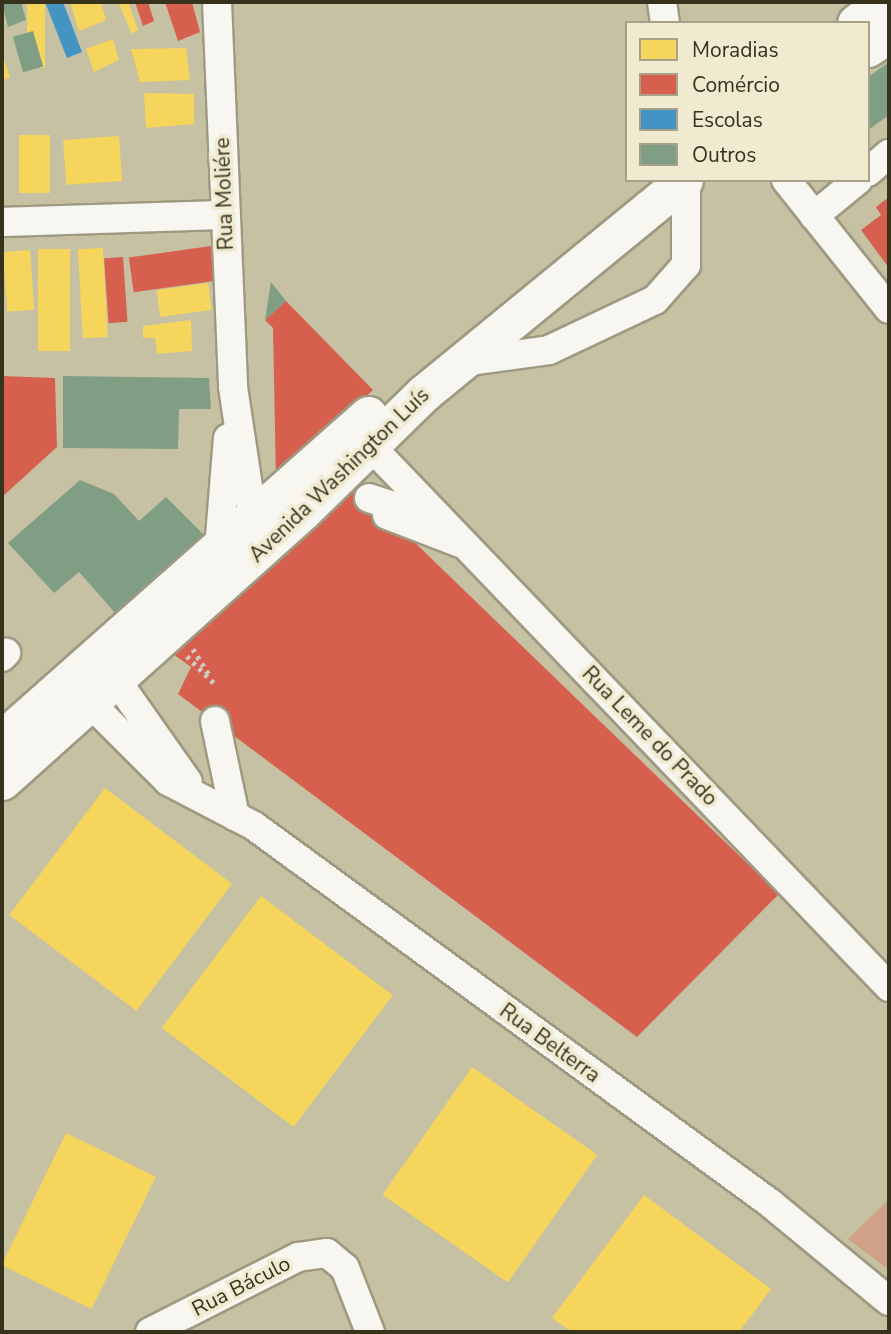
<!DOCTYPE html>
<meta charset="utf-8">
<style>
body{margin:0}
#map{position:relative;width:891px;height:1334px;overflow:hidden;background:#c7c1a3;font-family:"Nunito Sans",sans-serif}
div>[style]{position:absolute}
.green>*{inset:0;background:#d0a186}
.homes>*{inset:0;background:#f6d55c;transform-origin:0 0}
.shops>*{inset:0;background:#d6604d;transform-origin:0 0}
.schools>*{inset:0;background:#4393c3}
.building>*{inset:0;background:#809e83;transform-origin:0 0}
.path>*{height:4.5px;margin-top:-2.25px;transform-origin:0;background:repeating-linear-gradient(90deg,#cdcac1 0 3.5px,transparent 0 8.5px)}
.roads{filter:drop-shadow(2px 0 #9e9981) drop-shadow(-2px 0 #9e9981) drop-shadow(0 2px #9e9981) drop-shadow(0 -2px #9e9981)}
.minor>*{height:28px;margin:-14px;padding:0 14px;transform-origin:14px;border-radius:14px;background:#f7f6f1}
.major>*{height:37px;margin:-18.5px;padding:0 18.5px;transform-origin:18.5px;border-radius:18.5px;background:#f7f6f1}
span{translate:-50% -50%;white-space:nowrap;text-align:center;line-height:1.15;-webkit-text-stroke:7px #f0ebd0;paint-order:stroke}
.street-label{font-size:21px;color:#37321c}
.frame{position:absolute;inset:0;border:4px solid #37321c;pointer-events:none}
.legend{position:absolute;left:625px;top:21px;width:245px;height:161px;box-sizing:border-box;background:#f0ebd0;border:2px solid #a6a188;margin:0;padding:9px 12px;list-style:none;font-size:21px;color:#37321c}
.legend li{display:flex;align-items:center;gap:14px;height:35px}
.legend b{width:35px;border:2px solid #a6a188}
</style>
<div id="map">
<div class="green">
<i style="clip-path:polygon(889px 1199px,889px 1270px,848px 1239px)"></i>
</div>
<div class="homes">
<i style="left:27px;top:2px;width:18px;height:66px"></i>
<i style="clip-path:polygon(70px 2px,101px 2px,106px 20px,79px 31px)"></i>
<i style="clip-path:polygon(118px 2px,128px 2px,138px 30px,132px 34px)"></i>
<i style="clip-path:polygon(113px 39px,119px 60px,94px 72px,86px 49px)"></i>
<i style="clip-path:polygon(186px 48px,190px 80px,140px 82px,131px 49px)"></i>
<i style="clip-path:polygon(2px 54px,10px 77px,2px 81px)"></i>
<i style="clip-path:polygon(144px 93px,194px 94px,194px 124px,146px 128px)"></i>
<i style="left:19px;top:135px;width:31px;height:58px"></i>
<i style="left:119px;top:136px;width:45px;height:56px;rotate:86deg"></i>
<i style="left:103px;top:248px;width:89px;height:25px;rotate:87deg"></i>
<i style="left:38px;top:249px;width:32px;height:102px"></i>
<i style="left:30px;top:250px;width:60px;height:27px;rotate:86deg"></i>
<i style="left:208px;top:283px;width:27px;height:52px;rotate:82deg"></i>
<i style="clip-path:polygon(191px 320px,192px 351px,157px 354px,155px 338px,143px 338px,143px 326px)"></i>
<i style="left:105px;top:788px;width:159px;height:159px;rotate:37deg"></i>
<i style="left:261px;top:896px;width:165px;height:165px;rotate:37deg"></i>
<i style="left:472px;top:1067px;width:153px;height:156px;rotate:35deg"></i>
<i style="left:66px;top:1133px;width:100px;height:147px;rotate:26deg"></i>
<i style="clip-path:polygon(644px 1195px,771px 1289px,739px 1332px,572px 1332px,552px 1318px)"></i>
</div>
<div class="shops">
<i style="clip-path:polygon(135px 2px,148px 2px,154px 21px,143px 26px)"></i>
<i style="clip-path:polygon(165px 2px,192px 2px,200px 32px,178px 41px)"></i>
<i style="clip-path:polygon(889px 197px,889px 268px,861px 230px,881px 215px,876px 207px)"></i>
<i style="left:211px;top:246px;width:35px;height:83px;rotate:82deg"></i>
<i style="left:123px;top:257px;width:65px;height:19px;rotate:86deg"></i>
<i style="clip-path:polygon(286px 301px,373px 390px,276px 480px,273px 328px,265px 320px)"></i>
<i style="clip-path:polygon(2px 376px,55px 378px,57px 447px,2px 497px)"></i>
<i style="clip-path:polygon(352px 482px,779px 894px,637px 1037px,178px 694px,191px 667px,169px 651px)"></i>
</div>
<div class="schools">
<i style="clip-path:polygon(45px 2px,63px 2px,82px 52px,67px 58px)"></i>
</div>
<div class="building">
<i style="clip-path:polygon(2px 2px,21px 2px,26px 20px,8px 27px)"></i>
<i style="left:33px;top:31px;width:37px;height:21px;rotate:74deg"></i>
<i style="clip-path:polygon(889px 62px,889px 115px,868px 130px,868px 77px)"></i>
<i style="clip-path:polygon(271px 282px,286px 301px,265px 320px)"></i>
<i style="clip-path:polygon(63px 376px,209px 378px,211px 409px,179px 409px,178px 449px,63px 448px)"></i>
<i style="clip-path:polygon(80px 480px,114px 494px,139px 521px,166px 497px,211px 542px,124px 623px,79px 572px,54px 593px,8px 543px)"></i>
</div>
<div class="path">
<i style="left:193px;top:649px;width:31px;rotate:58deg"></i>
<i style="left:187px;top:656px;width:38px;rotate:45deg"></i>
</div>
<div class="roads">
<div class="minor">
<i style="left:217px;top:2px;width:385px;rotate:87.6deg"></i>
<i style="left:233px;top:387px;width:134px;rotate:81.4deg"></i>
<i style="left:662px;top:2px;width:21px;rotate:82deg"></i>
<i style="left:868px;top:172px;width:28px;rotate:-41deg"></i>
<i style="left:786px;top:180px;width:165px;rotate:51.4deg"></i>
<i style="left:814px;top:216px;width:57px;rotate:-39.3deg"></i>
<i style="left:2px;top:222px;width:222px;rotate:-1.8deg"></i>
<i style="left:463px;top:362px;width:87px;rotate:-7.9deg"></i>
<i style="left:549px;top:350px;width:117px;rotate:-25.3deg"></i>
<i style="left:655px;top:300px;width:47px;rotate:-48.5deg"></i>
<i style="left:686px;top:265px;width:85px;rotate:-90deg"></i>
<i style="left:357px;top:432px;width:769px;rotate:46.21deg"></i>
<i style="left:369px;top:498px;width:44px;rotate:18.4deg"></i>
<i style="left:387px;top:515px;width:78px;rotate:21deg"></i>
<i style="left:219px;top:549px;width:111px;rotate:-85.4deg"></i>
<i style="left:2px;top:657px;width:6px;rotate:-45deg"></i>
<i style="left:117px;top:681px;width:123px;rotate:54.9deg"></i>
<i style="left:77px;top:690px;width:129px;rotate:45deg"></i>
<i style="left:168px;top:781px;width:97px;rotate:27.6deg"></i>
<i style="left:254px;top:826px;width:639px;rotate:36.15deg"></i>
<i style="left:770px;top:1203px;width:154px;rotate:39.5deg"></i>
<i style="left:215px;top:721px;width:97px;rotate:78.1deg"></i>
<i style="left:150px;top:1332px;width:166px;rotate:-26.9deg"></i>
<i style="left:298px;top:1257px;width:29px;rotate:-8deg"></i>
<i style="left:327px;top:1253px;width:23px;rotate:40deg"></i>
<i style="left:345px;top:1268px;width:69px;rotate:68.7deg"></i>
</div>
<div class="major">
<i style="left:856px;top:23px;width:35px;rotate:-37deg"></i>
<i style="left:868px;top:48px;width:25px;rotate:-34deg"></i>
<i style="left:2px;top:739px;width:489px;rotate:-41.5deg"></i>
<i style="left:2px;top:781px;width:403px;rotate:-41.9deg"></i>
<i style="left:302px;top:512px;width:170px;rotate:-44.3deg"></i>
<i style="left:424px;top:393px;width:336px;rotate:-39.3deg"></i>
</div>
</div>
<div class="street-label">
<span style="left:224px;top:194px;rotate:-92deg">Rua Moliére</span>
<span style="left:339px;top:475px;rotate:-44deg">Avenida Washington Luís</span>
<span style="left:650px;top:736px;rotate:46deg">Rua Leme do Prado</span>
<span style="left:550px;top:1043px;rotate:36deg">Rua Belterra</span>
<span style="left:241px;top:1286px;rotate:-27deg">Rua Báculo</span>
</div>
<div class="frame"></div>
<ul class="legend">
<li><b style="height:19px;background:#f6d55c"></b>Moradias</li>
<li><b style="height:19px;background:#d6604d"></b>Comércio</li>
<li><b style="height:19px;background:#4393c3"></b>Escolas</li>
<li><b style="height:19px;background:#809e83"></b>Outros</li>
</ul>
</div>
